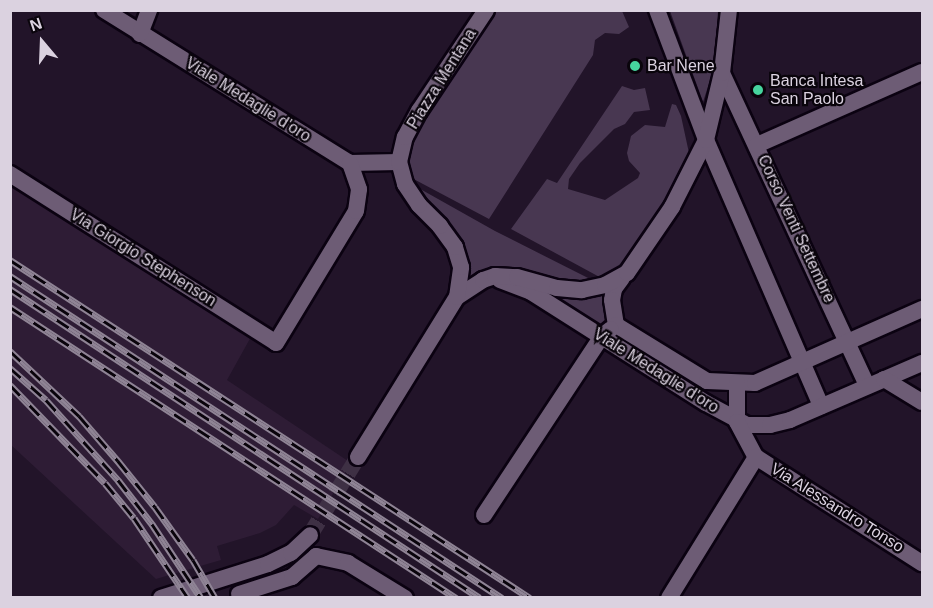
<!DOCTYPE html>
<style>
body{margin:0}
#map{position:relative;width:933px;height:608px;overflow:hidden;background:#221429;font-family:Helvetica,sans-serif}
div>[style]{position:absolute}
.built>*{inset:0;background:#2e1c35}
.green>*{inset:0;background:#483751}
.tertiary-tunnel>*{height:16px;margin-top:-8px;transform-origin:0;background:repeating-linear-gradient(90deg,#3e3044 0 16px,transparent 0 24px)}
.roads{filter:drop-shadow(2px 0 #0b0211) drop-shadow(-2px 0 #0b0211) drop-shadow(0 2px #0b0211) drop-shadow(0 -2px #0b0211)}
.minor>*{height:16px;margin:-8px;padding:0 8px;transform-origin:8px;border-radius:8px;background:#6d5c75}
.tertiary>*{height:16px;margin:-8px;padding:0 8px;transform-origin:8px;border-radius:8px;background:#6d5c75}
.rail>*{height:7px;margin-top:-3.5px;transform-origin:0;background:repeating-linear-gradient(90deg,#09040b 0 14px,#8f8495 0 28px);box-sizing:border-box;border-block:2px solid #8f8495}
.dots>*{width:16px;height:16px;translate:-50% -50%;box-sizing:border-box;border:3px solid #09040b;border-radius:50%}
span{translate:-50% -50%;white-space:nowrap;text-align:center;line-height:1.15;-webkit-text-stroke:4.5px #09040b;paint-order:stroke}
.poi-label{font-size:16px;color:#dbd2e0}
.left{translate:0 -50%;text-align:left}
.street-label{font-size:16px;color:#dbd2e0}
.frame{position:absolute;inset:0;border:12px solid #dbd2e0;pointer-events:none}
.north{position:absolute;left:12px;top:12px;width:60px;height:60px;-webkit-text-stroke:4px #09040b;paint-order:stroke;rotate:341deg;font-size:16px;font-weight:700;line-height:24px;text-align:center;color:#dbd2e0}
.north::after{content:'';display:block;margin:auto;width:21px;height:27px;background:#dbd2e0;clip-path:polygon(50% 0,100% 100%,50% 72%,0 100%)}
</style>
<div id="map">
<div class="built">
<i style="clip-path:polygon(10px 183px,252px 335px,227px 380px,351px 463px,318px 519px,294px 505px,276px 525px,260px 533px,217px 546px,221px 560px,156px 579px,11px 445px)"></i>
</div>
<div class="green">
<i style="clip-path:polygon(493px 11px,622px 11px,629px 27px,619px 34px,605px 33px,595px 40px,593px 55px,489px 219px,406px 175px,405px 148px)"></i>
<i style="clip-path:polygon(670px 11px,718px 11px,714px 68px,703px 102px)"></i>
<i style="clip-path:polygon(622px 86px,634px 90px,645px 88px,650px 110px,634px 112px,625px 124px,614px 129px,580px 163px,569px 179px,568px 189px,605px 200px,638px 178px,640px 173px,629px 161px,627px 153px,631px 136px,645px 125px,665px 127px,672px 104px,676px 105px,681px 116px,689px 153px,653px 222px,621px 269px,605px 280px,511px 229px,547px 179px,557px 183px)"></i>
<i style="clip-path:polygon(406px 181px,495px 231px,602px 285px,531px 279px,468px 287px,461px 266px)"></i>
<i style="clip-path:polygon(606px 293px,607px 317px,599px 326px,550px 297px,582px 299px)"></i>
</div>
<div class="tertiary-tunnel">
<i style="left:310px;top:535px;width:92px;rotate:-58.4deg"></i>
</div>
<div class="roads">
<div class="minor">
<i style="left:104px;top:10px;width:290px;rotate:31.9deg"></i>
<i style="left:350px;top:163px;width:49px;rotate:-1.2deg"></i>
<i style="left:140px;top:34px;width:26px;rotate:-69deg"></i>
<i style="left:722px;top:73px;width:345px;rotate:65.1deg"></i>
<i style="left:706px;top:140px;width:290px;rotate:66.6deg"></i>
<i style="left:757px;top:145px;width:180px;rotate:-23.9deg"></i>
<i style="left:10px;top:174px;width:315px;rotate:32.4deg"></i>
<i style="left:276px;top:343px;width:154px;rotate:-58.8deg"></i>
<i style="left:356px;top:211px;width:22px;rotate:-82deg"></i>
<i style="left:359px;top:189px;width:28px;rotate:-109deg"></i>
<i style="left:622px;top:278px;width:14px;rotate:126deg"></i>
<i style="left:614px;top:289px;width:11px;rotate:100deg"></i>
<i style="left:612px;top:300px;width:25px;rotate:81deg"></i>
<i style="left:616px;top:325px;width:107px;rotate:31.6deg"></i>
<i style="left:707px;top:381px;width:48px;rotate:2.4deg"></i>
<i style="left:755px;top:383px;width:183px;rotate:-23.9deg"></i>
<i style="left:500px;top:280px;width:33px;rotate:21deg"></i>
<i style="left:531px;top:292px;width:207px;rotate:32.4deg"></i>
<i style="left:706px;top:403px;width:47px;rotate:28.2deg"></i>
<i style="left:747px;top:425px;width:23px"></i>
<i style="left:770px;top:425px;width:21px;rotate:-14deg"></i>
<i style="left:790px;top:420px;width:144px;rotate:-23.4deg"></i>
<i style="left:884px;top:379px;width:44px;rotate:31.2deg"></i>
<i style="left:737px;top:383px;width:39px;rotate:90deg"></i>
<i style="left:737px;top:422px;width:40px;rotate:62deg"></i>
<i style="left:756px;top:457px;width:197px;rotate:32.6deg"></i>
<i style="left:484px;top:515px;width:214px;rotate:-56.6deg"></i>
<i style="left:602px;top:336px;width:11px;rotate:-38deg"></i>
<i style="left:239px;top:594px;width:56px;rotate:-17.8deg"></i>
<i style="left:292px;top:577px;width:32px;rotate:-41deg"></i>
<i style="left:316px;top:556px;width:33px;rotate:12deg"></i>
<i style="left:348px;top:563px;width:67px;rotate:31.6deg"></i>
<i style="left:669px;top:598px;width:166px;rotate:-58.3deg"></i>
</div>
<div class="tertiary">
<i style="left:657px;top:10px;width:139px;rotate:69.3deg"></i>
<i style="left:457px;top:297px;width:31px;rotate:-33deg"></i>
<i style="left:483px;top:280px;width:13px;rotate:-18deg"></i>
<i style="left:495px;top:276px;width:22px;rotate:3deg"></i>
<i style="left:517px;top:277px;width:41px;rotate:15.4deg"></i>
<i style="left:557px;top:288px;width:25px;rotate:5deg"></i>
<i style="left:582px;top:290px;width:24px;rotate:-12deg"></i>
<i style="left:605px;top:285px;width:25px;rotate:-29deg"></i>
<i style="left:627px;top:273px;width:80px;rotate:-55.7deg"></i>
<i style="left:672px;top:207px;width:75px;rotate:-63.1deg"></i>
<i style="left:706px;top:140px;width:69px;rotate:-76.6deg"></i>
<i style="left:722px;top:73px;width:63px;rotate:-83.7deg"></i>
<i style="left:358px;top:457px;width:188px;rotate:-58.3deg"></i>
<i style="left:457px;top:297px;width:30px;rotate:-82deg"></i>
<i style="left:461px;top:267px;width:21px;rotate:-107deg"></i>
<i style="left:455px;top:247px;width:26px;rotate:-126deg"></i>
<i style="left:440px;top:226px;width:30px;rotate:-135deg"></i>
<i style="left:419px;top:205px;width:25px;rotate:-124deg"></i>
<i style="left:405px;top:184px;width:23px;rotate:-105deg"></i>
<i style="left:399px;top:162px;width:26px;rotate:-77deg"></i>
<i style="left:405px;top:137px;width:30px;rotate:-62deg"></i>
<i style="left:419px;top:111px;width:121px;rotate:-56.4deg"></i>
<i style="left:161px;top:598px;width:112px;rotate:-17.6deg"></i>
<i style="left:268px;top:564px;width:25px;rotate:-26deg"></i>
<i style="left:291px;top:553px;width:26px;rotate:-43deg"></i>
</div>
</div>
<div class="rail">
<i style="left:10px;top:260px;width:620px;rotate:33.02deg"></i>
<i style="left:10px;top:276px;width:588px;rotate:33.2deg"></i>
<i style="left:10px;top:289px;width:562px;rotate:33.32deg"></i>
<i style="left:10px;top:307px;width:533px;rotate:33.12deg"></i>
<i style="left:10px;top:351px;width:95px;rotate:43.3deg"></i>
<i style="left:79px;top:416px;width:60px;rotate:49.1deg"></i>
<i style="left:118px;top:461px;width:59px;rotate:51.2deg"></i>
<i style="left:155px;top:507px;width:65px;rotate:54.4deg"></i>
<i style="left:193px;top:560px;width:44px;rotate:59.9deg"></i>
<i style="left:10px;top:368px;width:48px;rotate:41.6deg"></i>
<i style="left:46px;top:400px;width:108px;rotate:48deg"></i>
<i style="left:118px;top:480px;width:56px;rotate:52.3deg"></i>
<i style="left:152px;top:524px;width:89px;rotate:56.5deg"></i>
<i style="left:10px;top:385px;width:136px;rotate:45.9deg"></i>
<i style="left:105px;top:483px;width:45px;rotate:50.4deg"></i>
<i style="left:134px;top:518px;width:97px;rotate:56deg"></i>
</div>
<div class="dots">
<i style="left:635px;top:66px;background:#46d49e"></i>
<i style="left:758px;top:90px;background:#46d49e"></i>
</div>
<div class="poi-label">
<span class="left" style="left:647px;top:66px">Bar Nene</span>
<span class="left" style="left:770px;top:90px">Banca Intesa<br>San Paolo</span>
</div>
<div class="street-label">
<span style="left:442px;top:79px;rotate:-58deg">Piazza Mentana</span>
<span style="left:248px;top:100px;rotate:32deg">Viale Medaglie d'oro</span>
<span style="left:796px;top:229px;rotate:65deg">Corso Venti Settembre</span>
<span style="left:143px;top:258px;rotate:32deg">Via Giorgio Stephenson</span>
<span style="left:656px;top:371px;rotate:32deg">Viale Medaglie d'oro</span>
<span style="left:837px;top:508px;rotate:32deg">Via Alessandro Tonso</span>
</div>
<div class="frame"></div>
<div class="north">N</div>
</div>
